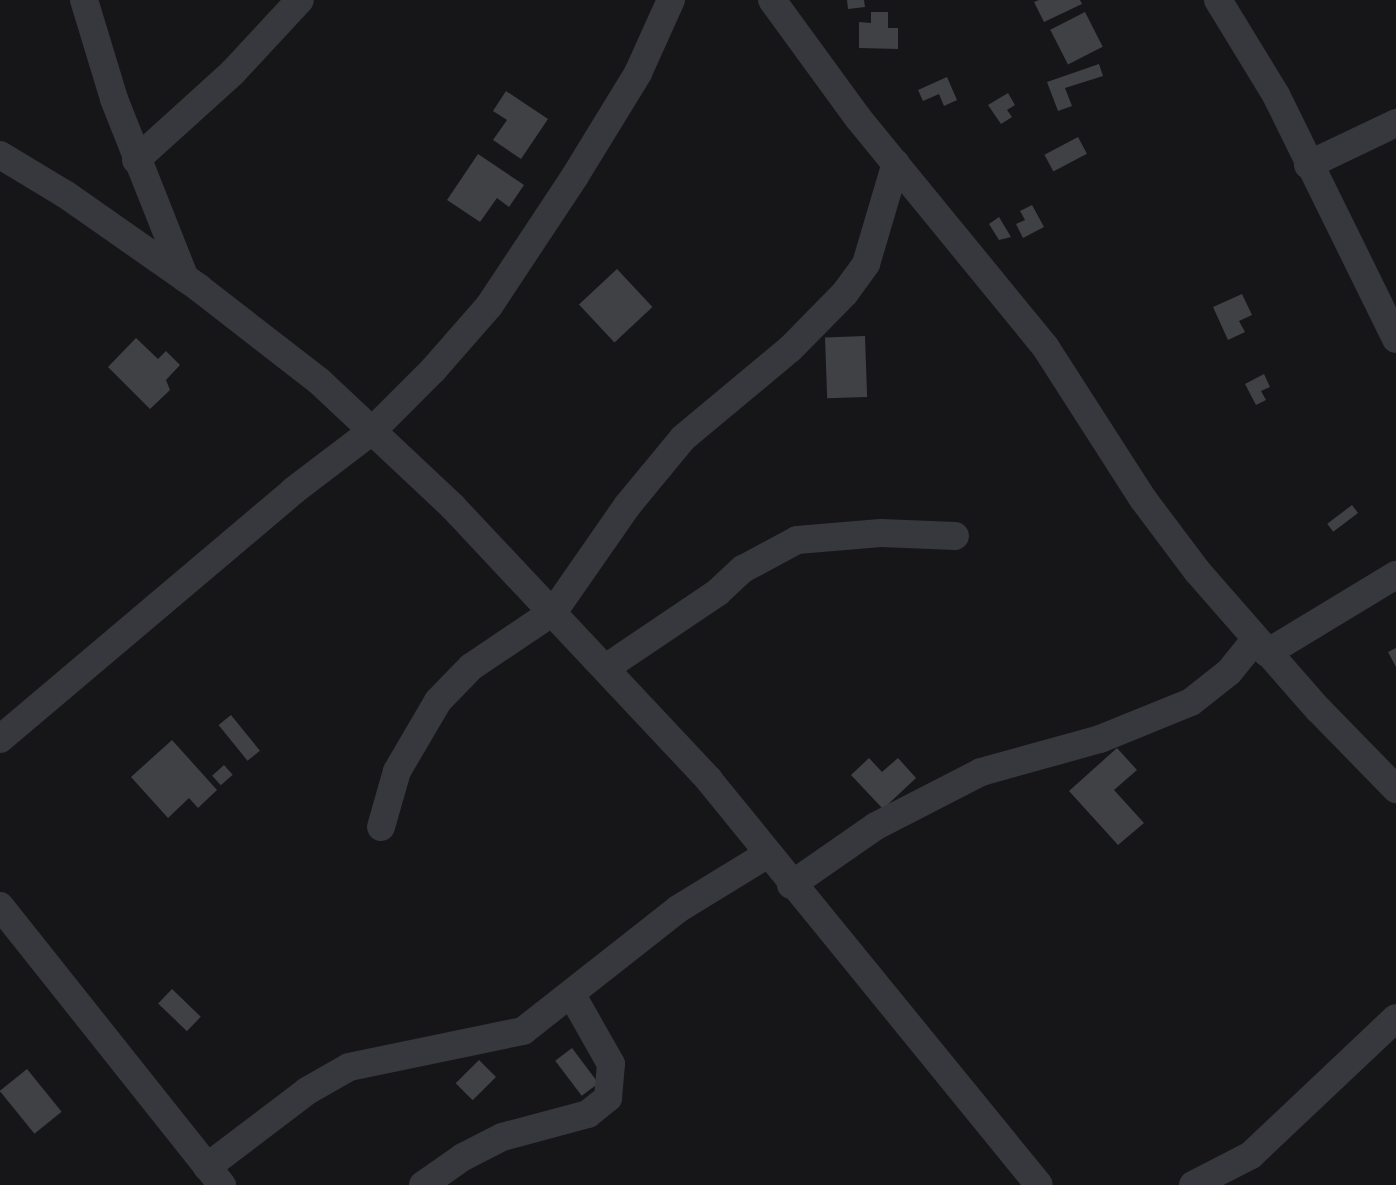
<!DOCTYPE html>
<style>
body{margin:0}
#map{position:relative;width:1396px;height:1185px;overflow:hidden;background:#161618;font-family:"DejaVu Sans",sans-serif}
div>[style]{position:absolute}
.building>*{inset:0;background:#404145;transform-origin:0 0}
.minor>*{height:28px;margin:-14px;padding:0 14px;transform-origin:14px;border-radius:14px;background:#37383d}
span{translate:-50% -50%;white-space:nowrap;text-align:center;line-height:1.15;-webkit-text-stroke:4.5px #111113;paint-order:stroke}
</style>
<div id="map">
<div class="building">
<i style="clip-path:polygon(847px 0,864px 0,865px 7px,848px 9px)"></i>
<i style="clip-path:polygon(1039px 0,1080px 0,1082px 4px,1044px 22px,1034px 2px)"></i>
<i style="clip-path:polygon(871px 12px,888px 12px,888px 28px,898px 28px,898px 49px,859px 48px,859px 22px,871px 23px)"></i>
<i style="left:1085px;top:12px;width:39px;height:39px;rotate:63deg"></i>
<i style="clip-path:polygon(1099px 64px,1103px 76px,1065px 88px,1072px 106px,1058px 111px,1047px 82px)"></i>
<i style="clip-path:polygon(947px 77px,957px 100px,944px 106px,939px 94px,923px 101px,918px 90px)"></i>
<i style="clip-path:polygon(506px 91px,548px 119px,521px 159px,493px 140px,507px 120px,493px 111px)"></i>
<i style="clip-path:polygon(1008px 93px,1015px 105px,1007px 110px,1012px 117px,1001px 124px,988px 105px)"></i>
<i style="left:1078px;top:137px;width:19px;height:38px;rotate:62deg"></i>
<i style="clip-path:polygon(478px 154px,524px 185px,509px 207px,497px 198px,480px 222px,447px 200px)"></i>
<i style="clip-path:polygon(1032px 205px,1044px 227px,1023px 238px,1016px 224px,1025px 220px,1020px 211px)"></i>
<i style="clip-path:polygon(999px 217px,1011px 237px,999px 240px,989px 224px)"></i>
<i style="left:617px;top:269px;width:52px;height:52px;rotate:47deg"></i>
<i style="clip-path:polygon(1242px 294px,1252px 315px,1239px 321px,1245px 332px,1228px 340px,1213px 307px)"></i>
<i style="left:865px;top:336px;width:61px;height:40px;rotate:88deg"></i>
<i style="clip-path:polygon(136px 338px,158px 359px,166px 351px,180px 365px,166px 380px,170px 390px,150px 409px,108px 367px)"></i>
<i style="clip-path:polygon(1264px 374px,1270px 387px,1261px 391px,1266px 400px,1256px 405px,1245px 384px)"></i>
<i style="left:1352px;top:505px;width:10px;height:31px;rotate:53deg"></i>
<i style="clip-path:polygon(1396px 648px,1396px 667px,1388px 652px)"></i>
<i style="left:231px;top:715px;width:46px;height:16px;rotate:51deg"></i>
<i style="clip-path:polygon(172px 740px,217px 790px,198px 808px,189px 798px,168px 818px,131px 777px)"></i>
<i style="clip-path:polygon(1117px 748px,1137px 770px,1114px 790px,1144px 823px,1118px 845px,1069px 791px)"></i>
<i style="clip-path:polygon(869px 758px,882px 772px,898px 758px,916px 778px,883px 809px,851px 775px)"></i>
<i style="left:224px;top:765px;width:13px;height:16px;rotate:48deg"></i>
<i style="left:172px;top:989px;width:40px;height:20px;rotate:44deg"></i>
<i style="left:572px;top:1048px;width:44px;height:21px;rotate:53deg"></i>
<i style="left:479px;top:1060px;width:24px;height:33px;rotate:45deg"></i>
<i style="left:27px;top:1069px;width:55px;height:35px;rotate:51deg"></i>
</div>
<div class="minor">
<i style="left:84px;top:0;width:103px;rotate:73.1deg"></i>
<i style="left:114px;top:99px;width:193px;rotate:68.4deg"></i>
<i style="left:772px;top:0;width:146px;rotate:53.9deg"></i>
<i style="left:858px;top:118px;width:297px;rotate:50.7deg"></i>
<i style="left:1046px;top:348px;width:179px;rotate:57.3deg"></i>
<i style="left:1143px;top:499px;width:90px;rotate:53.1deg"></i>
<i style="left:1197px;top:571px;width:184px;rotate:48.8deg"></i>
<i style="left:1318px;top:709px;width:112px;rotate:45.7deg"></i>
<i style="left:1218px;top:0;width:111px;rotate:58.6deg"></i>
<i style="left:1276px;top:95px;width:272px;rotate:63.8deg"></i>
<i style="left:0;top:155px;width:76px;rotate:31deg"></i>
<i style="left:65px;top:194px;width:164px;rotate:35deg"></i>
<i style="left:199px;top:288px;width:152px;rotate:37.8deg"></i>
<i style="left:319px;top:381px;width:184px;rotate:43.2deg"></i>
<i style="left:453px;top:507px;width:374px;rotate:46.8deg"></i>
<i style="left:709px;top:780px;width:522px;rotate:50.83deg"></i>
<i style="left:136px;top:160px;width:131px;rotate:-42.2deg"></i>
<i style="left:233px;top:72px;width:98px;rotate:-47.1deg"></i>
<i style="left:1308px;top:165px;width:98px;rotate:-25.5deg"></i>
<i style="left:1267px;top:653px;width:151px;rotate:-31.2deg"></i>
<i style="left:607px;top:667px;width:134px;rotate:-34deg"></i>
<i style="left:718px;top:592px;width:34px;rotate:-43deg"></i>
<i style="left:743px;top:569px;width:61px;rotate:-28.2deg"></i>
<i style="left:797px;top:540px;width:84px;rotate:-4.8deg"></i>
<i style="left:881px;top:533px;width:74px;rotate:2.3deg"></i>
<i style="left:0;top:739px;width:384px;rotate:-40.2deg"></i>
<i style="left:293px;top:491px;width:101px;rotate:-37.3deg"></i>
<i style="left:373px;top:430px;width:85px;rotate:-45deg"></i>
<i style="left:433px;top:370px;width:85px;rotate:-48.8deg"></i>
<i style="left:489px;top:306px;width:156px;rotate:-56.5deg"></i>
<i style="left:575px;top:176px;width:121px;rotate:-58.5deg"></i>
<i style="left:638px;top:73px;width:80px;rotate:-65.7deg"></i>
<i style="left:381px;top:827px;width:58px;rotate:-74.1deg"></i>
<i style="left:397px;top:771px;width:81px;rotate:-59.6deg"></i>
<i style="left:438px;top:701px;width:47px;rotate:-45.9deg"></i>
<i style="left:471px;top:667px;width:100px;rotate:-34deg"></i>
<i style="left:554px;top:611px;width:128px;rotate:-55.2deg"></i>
<i style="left:627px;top:506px;width:88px;rotate:-50.5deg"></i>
<i style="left:683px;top:438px;width:139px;rotate:-39.8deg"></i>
<i style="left:790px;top:349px;width:78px;rotate:-45.5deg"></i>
<i style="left:845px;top:293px;width:36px;rotate:-54deg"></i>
<i style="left:866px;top:264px;width:105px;rotate:-73.5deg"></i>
<i style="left:791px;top:885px;width:103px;rotate:-34.8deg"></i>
<i style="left:876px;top:826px;width:118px;rotate:-27.2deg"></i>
<i style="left:981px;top:772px;width:123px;rotate:-15.5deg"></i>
<i style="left:1100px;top:739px;width:98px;rotate:-22.1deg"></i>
<i style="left:1191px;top:702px;width:48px;rotate:-38.3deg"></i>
<i style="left:1229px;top:672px;width:41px;rotate:-50.9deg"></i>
<i style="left:0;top:906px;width:357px;rotate:51.5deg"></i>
<i style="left:207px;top:1167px;width:126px;rotate:-37.2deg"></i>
<i style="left:307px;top:1091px;width:48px;rotate:-29.7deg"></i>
<i style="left:349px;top:1067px;width:178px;rotate:-11.7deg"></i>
<i style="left:523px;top:1031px;width:197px;rotate:-38.2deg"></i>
<i style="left:678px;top:909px;width:103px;rotate:-31.5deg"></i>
<i style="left:423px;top:1185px;width:49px;rotate:-35deg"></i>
<i style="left:463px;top:1157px;width:44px;rotate:-27.1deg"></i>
<i style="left:502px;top:1137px;width:89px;rotate:-15deg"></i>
<i style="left:588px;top:1114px;width:26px;rotate:-39deg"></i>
<i style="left:608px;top:1098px;width:34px;rotate:-85deg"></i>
<i style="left:611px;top:1064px;width:79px;rotate:-119.5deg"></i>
<i style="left:1193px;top:1185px;width:65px;rotate:-27.3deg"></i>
<i style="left:1251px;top:1155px;width:199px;rotate:-43.4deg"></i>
</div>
</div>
